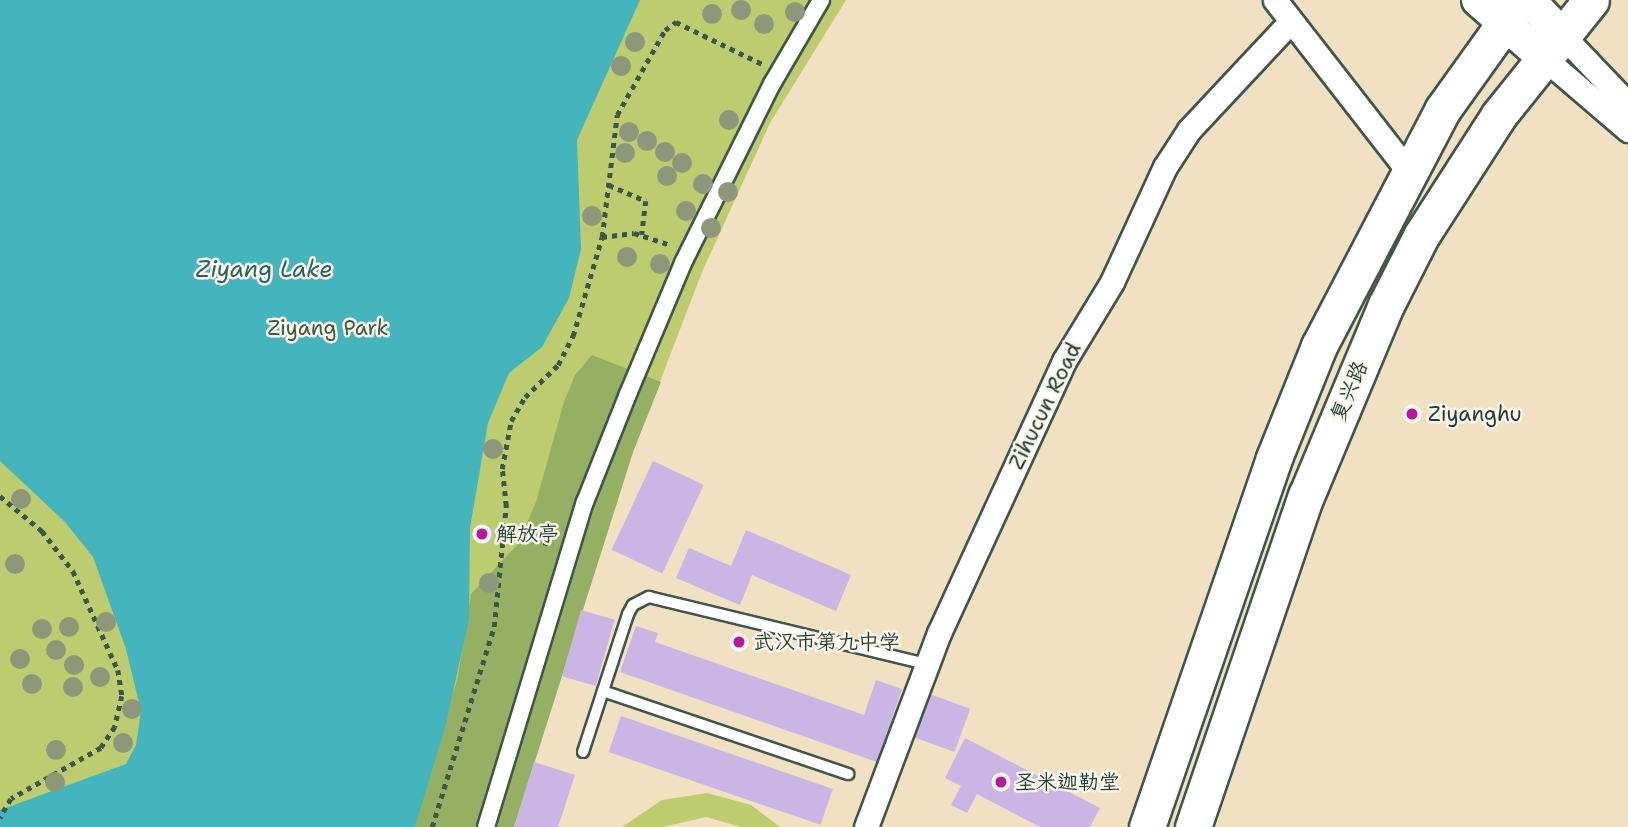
<!DOCTYPE html>
<meta charset="utf-8">
<style>
body{margin:0}
#map{position:relative;width:1628px;height:827px;overflow:hidden;background:#f1e1c2;font-family:"Shantell Sans","LXGW WenKai TC",sans-serif}
div>[style]{position:absolute}
.green>*{inset:0;background:#bccc6f}
.forest>*{inset:0;background:#95b062}
.water>*{inset:0;background:#45b5bd}
.building>*{inset:0;background:#cab5e4;transform-origin:0 0}
.path>*{height:4.5px;margin-top:-2.25px;transform-origin:0;background:repeating-linear-gradient(90deg,#3e5649 0 5px,transparent 0 10px)}
.roads{filter:drop-shadow(2px 0 #3e5649) drop-shadow(-2px 0 #3e5649) drop-shadow(0 2px #3e5649) drop-shadow(0 -2px #3e5649)}
.service>*{height:10px;margin:-5px;padding:0 5px;transform-origin:5px;border-radius:5px;background:#fff}
.pedestrian>*{height:16px;margin:-8px;padding:0 8px;transform-origin:8px;border-radius:8px;background:#fff}
.minor>*{height:23px;margin:-11.5px;padding:0 11.5px;transform-origin:11.5px;border-radius:11.5px;background:#fff}
.secondary>*{height:32px;margin:-16px;padding:0 16px;transform-origin:16px;border-radius:16px;background:#fff}
.primary>*{height:35px;margin:-17.5px;padding:0 17.5px;transform-origin:17.5px;border-radius:17.5px;background:#fff}
.trees>*{width:20px;height:20px;margin:-10px;border-radius:50%;background:#8f977a}
.dots>*{width:19px;height:19px;translate:-50% -50%;box-sizing:border-box;border:4px solid #fbf7ec;border-radius:50%}
span{translate:-50% -50%;white-space:nowrap;text-align:center;line-height:1.15;-webkit-text-stroke:5px #fbf7ec;paint-order:stroke}
.park-label{font-size:21px;color:#3e5a40}
.street-label{font-size:21px;color:#1f3d34}
.poi-label{font-size:21px;color:#1f3d34}
.left{translate:0 -50%;text-align:left}
.water-label{font-size:23px;color:#2a615d;font-style:italic}
</style>
<div id="map">
<div class="green">
<i style="clip-path:polygon(0 0,846px 0,770px 123px,702px 272px,633px 452px,514px 827px,0 827px)"></i>
<i style="clip-path:polygon(707px 793px,751px 805px,780px 827px,741px 827px,706px 817px,663px 827px,622px 827px,662px 800px)"></i>
</div>
<div class="forest">
<i style="clip-path:polygon(592px 355px,661px 382px,633px 452px,514px 827px,415px 827px,458px 676px,471px 594px,518px 544px,536px 502px,564px 402px,575px 375px)"></i>
</div>
<div class="water">
<i style="clip-path:polygon(0 0,640px 0,577px 140px,581px 249px,569px 298px,542px 347px,509px 373px,488px 423px,470px 528px,469px 619px,446px 724px,415px 827px,0 827px,0 810px,126px 764px,136px 745px,141px 711px,126px 649px,93px 557px,65px 522px,0 461px)"></i>
</div>
<div class="building">
<i style="left:653px;top:461px;width:56px;height:98px;rotate:25deg"></i>
<i style="left:477px;top:524px;width:17px;height:16px;rotate:17deg"></i>
<i style="clip-path:polygon(746px 530px,851px 575px,836px 611px,752px 575px,740px 605px,676px 578px,689px 548px,731px 566px)"></i>
<i style="left:581px;top:610px;width:35px;height:69px;rotate:16deg"></i>
<i style="clip-path:polygon(636px 626px,658px 633px,655px 642px,864px 715px,876px 680px,902px 689px,877px 762px,620px 672px)"></i>
<i style="left:927px;top:693px;width:46px;height:46px;rotate:20deg"></i>
<i style="left:621px;top:716px;width:224px;height:38px;rotate:19deg"></i>
<i style="clip-path:polygon(965px 738px,1100px 808px,1090px 827px,1040px 827px,977px 794px,967px 813px,951px 805px,961px 786px,945px 778px)"></i>
<i style="clip-path:polygon(534px 762px,575px 775px,558px 827px,514px 827px)"></i>
</div>
<div class="path">
<i style="left:609px;top:185px;width:40px;rotate:23.4deg"></i>
<i style="left:646px;top:201px;width:34px;rotate:97deg"></i>
<i style="left:602px;top:237px;width:32px;rotate:-7deg"></i>
<i style="left:634px;top:233px;width:39px;rotate:18deg"></i>
<i style="left:0;top:496px;width:55px;rotate:39.8deg"></i>
<i style="left:42px;top:531px;width:51px;rotate:52.2deg"></i>
<i style="left:73px;top:571px;width:109px;rotate:65.6deg"></i>
<i style="left:118px;top:670px;width:26px;rotate:81deg"></i>
<i style="left:122px;top:696px;width:32px;rotate:103deg"></i>
<i style="left:115px;top:727px;width:25px;rotate:124deg"></i>
<i style="left:101px;top:748px;width:103px;rotate:150.5deg"></i>
<i style="left:11px;top:799px;width:22px;rotate:120deg"></i>
<i style="left:504px;top:535px;width:50px;rotate:10.4deg"></i>
<i style="left:432px;top:827px;width:209px;rotate:-72.8deg"></i>
<i style="left:494px;top:627px;width:122px;rotate:-84.3deg"></i>
<i style="left:506px;top:506px;width:37px;rotate:-96deg"></i>
<i style="left:502px;top:469px;width:49px;rotate:-79.4deg"></i>
<i style="left:511px;top:421px;width:28px;rotate:-60deg"></i>
<i style="left:525px;top:397px;width:46px;rotate:-44.1deg"></i>
<i style="left:558px;top:365px;width:33px;rotate:-63deg"></i>
<i style="left:573px;top:336px;width:103px;rotate:-73.7deg"></i>
<i style="left:602px;top:237px;width:123px;rotate:-83deg"></i>
<i style="left:617px;top:115px;width:98px;rotate:-60.5deg"></i>
<i style="left:665px;top:30px;width:14px;rotate:-36deg"></i>
<i style="left:676px;top:22px;width:96px;rotate:26deg"></i>
</div>
<div class="roads">
<div class="service">
<i style="left:603px;top:691px;width:259px;rotate:18.7deg"></i>
<i style="left:583px;top:752px;width:145px;rotate:-71.9deg"></i>
<i style="left:628px;top:614px;width:10px;rotate:-61deg"></i>
<i style="left:633px;top:605px;width:18px;rotate:-27deg"></i>
<i style="left:649px;top:597px;width:286px;rotate:13.6deg"></i>
</div>
<div class="pedestrian">
<i style="left:486px;top:827px;width:340px;rotate:-73.1deg"></i>
<i style="left:585px;top:502px;width:116px;rotate:-68.3deg"></i>
<i style="left:628px;top:394px;width:144px;rotate:-67.2deg"></i>
<i style="left:684px;top:261px;width:198px;rotate:-63.6deg"></i>
<i style="left:772px;top:84px;width:97px;rotate:-59.7deg"></i>
</div>
<div class="minor">
<i style="left:1275px;top:0;width:217px;rotate:52.1deg"></i>
<i style="left:1562px;top:35px;width:95px;rotate:46.3deg"></i>
<i style="left:1544px;top:58px;width:111px;rotate:40.6deg"></i>
<i style="left:866px;top:827px;width:207px;rotate:-69.4deg"></i>
<i style="left:939px;top:633px;width:299px;rotate:-65.3deg"></i>
<i style="left:1064px;top:361px;width:92px;rotate:-58.7deg"></i>
<i style="left:1112px;top:282px;width:127px;rotate:-65.3deg"></i>
<i style="left:1165px;top:167px;width:44px;rotate:-57deg"></i>
<i style="left:1189px;top:130px;width:146px;rotate:-46.9deg"></i>
</div>
<div class="secondary">
<i style="left:1478px;top:0;width:88px;rotate:41.3deg"></i>
<i style="left:1529px;top:0;width:48px;rotate:46.7deg"></i>
</div>
<div class="primary">
<i style="left:1147px;top:827px;width:390px;rotate:-71deg"></i>
<i style="left:1274px;top:458px;width:121px;rotate:-68.1deg"></i>
<i style="left:1319px;top:346px;width:267px;rotate:-62.4deg"></i>
<i style="left:1443px;top:109px;width:134px;rotate:-54.4deg"></i>
<i style="left:1193px;top:827px;width:350px;rotate:-71.2deg"></i>
<i style="left:1306px;top:496px;width:207px;rotate:-67.3deg"></i>
<i style="left:1386px;top:305px;width:77px;rotate:-63.1deg"></i>
<i style="left:1421px;top:236px;width:144px;rotate:-57.2deg"></i>
<i style="left:1499px;top:115px;width:147px;rotate:-51.3deg"></i>
</div>
</div>
<div class="trees">
<i style="left:741px;top:10px"></i>
<i style="left:795px;top:12px"></i>
<i style="left:712px;top:14px"></i>
<i style="left:764px;top:24px"></i>
<i style="left:635px;top:42px"></i>
<i style="left:621px;top:66px"></i>
<i style="left:729px;top:120px"></i>
<i style="left:629px;top:132px"></i>
<i style="left:647px;top:141px"></i>
<i style="left:665px;top:152px"></i>
<i style="left:625px;top:153px"></i>
<i style="left:682px;top:163px"></i>
<i style="left:667px;top:176px"></i>
<i style="left:703px;top:184px"></i>
<i style="left:728px;top:192px"></i>
<i style="left:686px;top:211px"></i>
<i style="left:592px;top:216px"></i>
<i style="left:711px;top:228px"></i>
<i style="left:627px;top:257px"></i>
<i style="left:660px;top:264px"></i>
<i style="left:493px;top:449px"></i>
<i style="left:21px;top:499px"></i>
<i style="left:15px;top:564px"></i>
<i style="left:489px;top:583px"></i>
<i style="left:106px;top:622px"></i>
<i style="left:69px;top:627px"></i>
<i style="left:42px;top:629px"></i>
<i style="left:56px;top:650px"></i>
<i style="left:20px;top:659px"></i>
<i style="left:74px;top:665px"></i>
<i style="left:100px;top:677px"></i>
<i style="left:32px;top:684px"></i>
<i style="left:73px;top:687px"></i>
<i style="left:132px;top:709px"></i>
<i style="left:123px;top:743px"></i>
<i style="left:56px;top:750px"></i>
<i style="left:55px;top:782px"></i>
</div>
<div class="dots">
<i style="left:1412px;top:414px;background:#b5179e"></i>
<i style="left:482px;top:534px;background:#b5179e"></i>
<i style="left:739px;top:642px;background:#b5179e"></i>
<i style="left:1001px;top:782px;background:#b5179e"></i>
</div>
<div class="park-label">
<span style="left:328px;top:328px">Ziyang Park</span>
</div>
<div class="street-label">
<span style="left:1349px;top:391px;rotate:-67deg">复兴路</span>
<span style="left:1045px;top:406px;rotate:-64deg">Zihucun Road</span>
</div>
<div class="poi-label">
<span class="left" style="left:1428px;top:414px">Ziyanghu</span>
<span class="left" style="left:496px;top:534px">解放亭</span>
<span class="left" style="left:753px;top:642px">武汉市第九中学</span>
<span class="left" style="left:1015px;top:782px">圣米迦勒堂</span>
</div>
<div class="water-label">
<span style="left:264px;top:269px">Ziyang Lake</span>
</div>
</div>
